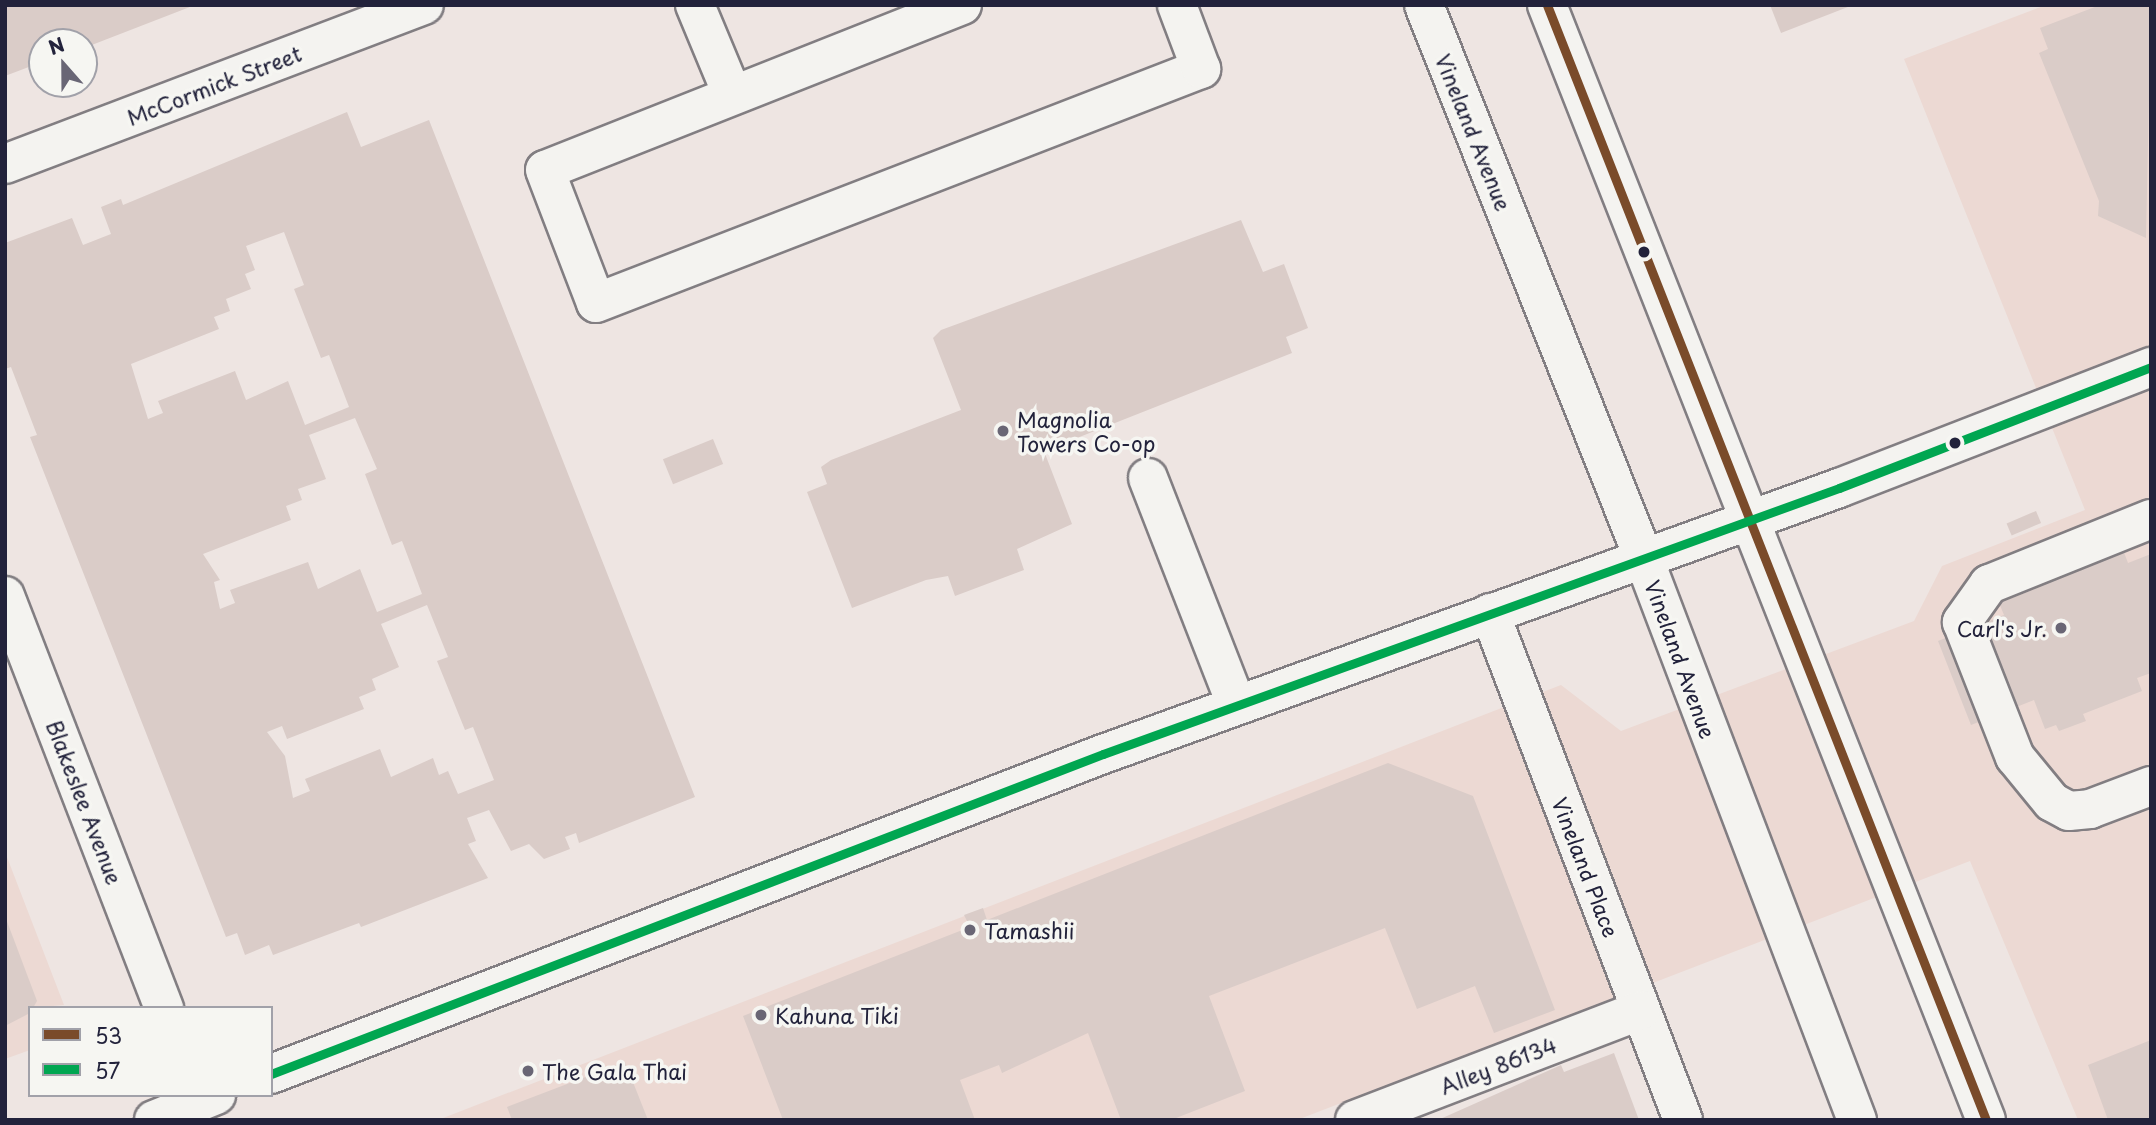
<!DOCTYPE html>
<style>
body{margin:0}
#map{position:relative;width:2156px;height:1125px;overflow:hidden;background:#eee5e2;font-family:"Playpen Sans",sans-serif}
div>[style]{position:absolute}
.built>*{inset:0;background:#ecd9d3}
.building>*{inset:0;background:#daccc8;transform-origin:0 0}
.roads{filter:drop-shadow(2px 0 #827e82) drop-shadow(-2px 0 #827e82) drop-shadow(0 2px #827e82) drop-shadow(0 -2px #827e82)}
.minor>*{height:38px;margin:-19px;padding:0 19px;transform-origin:19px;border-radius:19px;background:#f4f3f0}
.major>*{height:38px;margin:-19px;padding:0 19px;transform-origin:19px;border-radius:19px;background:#f4f3f0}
.bus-1>*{height:9px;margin:-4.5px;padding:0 4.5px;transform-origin:4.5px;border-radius:4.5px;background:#7a4b2a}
.bus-2>*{height:9px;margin:-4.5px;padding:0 4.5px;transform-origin:4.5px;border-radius:4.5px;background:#00a651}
.dots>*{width:19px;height:19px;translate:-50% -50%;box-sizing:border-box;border:4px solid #f6f6f2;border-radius:50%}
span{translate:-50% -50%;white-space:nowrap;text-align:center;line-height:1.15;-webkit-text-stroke:7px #f6f6f2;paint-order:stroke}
.street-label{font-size:21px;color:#22223b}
.poi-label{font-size:21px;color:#22223b}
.left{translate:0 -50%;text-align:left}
.right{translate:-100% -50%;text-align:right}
.frame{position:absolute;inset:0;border:7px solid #22223b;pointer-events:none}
.legend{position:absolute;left:28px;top:1006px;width:245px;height:91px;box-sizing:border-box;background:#f6f6f2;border:2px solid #a1a1a9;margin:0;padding:9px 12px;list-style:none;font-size:21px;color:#22223b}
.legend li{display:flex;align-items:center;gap:14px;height:35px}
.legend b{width:35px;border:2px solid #a1a1a9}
.north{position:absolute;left:28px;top:28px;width:70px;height:70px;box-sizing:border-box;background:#f6f6f2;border:2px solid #a1a1a9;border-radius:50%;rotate:339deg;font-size:19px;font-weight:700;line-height:28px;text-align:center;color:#22223b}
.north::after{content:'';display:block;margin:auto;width:24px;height:32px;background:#696675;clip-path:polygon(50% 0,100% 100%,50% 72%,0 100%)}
</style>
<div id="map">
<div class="built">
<i style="clip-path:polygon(2046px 5px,2151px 5px,2151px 1120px,2078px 1120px,1970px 861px,1297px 1120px,438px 1120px,1561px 685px,1621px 731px,1914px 621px,1942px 566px,2085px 510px,1904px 59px)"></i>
<i style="clip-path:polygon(5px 852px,64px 1005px,30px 1008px,30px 1050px,5px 1059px)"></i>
</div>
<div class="building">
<i style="clip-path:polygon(5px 5px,195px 5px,84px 48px,84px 42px,42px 42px,42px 62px,5px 76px)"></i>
<i style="clip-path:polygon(1770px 5px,1853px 5px,1781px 33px)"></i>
<i style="clip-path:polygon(2100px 5px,2151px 5px,2146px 238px,2098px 216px,2099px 201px,2039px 53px,2048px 49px,2040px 28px)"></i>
<i style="clip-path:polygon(evenodd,347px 112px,361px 147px,429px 120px,695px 797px,579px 843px,576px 833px,565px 837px,570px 849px,544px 859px,529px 844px,511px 851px,489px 810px,467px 818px,476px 841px,468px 844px,488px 878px,361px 927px,359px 923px,273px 955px,269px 945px,245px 955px,237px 933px,226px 937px,30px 437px,37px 435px,11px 367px,5px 369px,5px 243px,72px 218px,83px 245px,111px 234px,101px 207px,121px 199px,123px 205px,347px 112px,284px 232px,304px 285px,294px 289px,321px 358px,329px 355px,349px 407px,305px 425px,288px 381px,246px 400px,235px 371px,158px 401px,163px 413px,148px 419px,131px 364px,219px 329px,214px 317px,230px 311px,226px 299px,251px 289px,245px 274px,255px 270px,246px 246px,284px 232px,347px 112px,355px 418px,377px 469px,365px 474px,392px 545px,402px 541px,422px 594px,377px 612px,360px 569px,318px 589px,308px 562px,230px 590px,235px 603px,220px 609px,214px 582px,220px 580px,203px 554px,291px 520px,286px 506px,302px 500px,298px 489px,326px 479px,309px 435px,355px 418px,347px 112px,427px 605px,448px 657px,437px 661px,465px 730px,473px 727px,494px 780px,458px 794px,448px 771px,439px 775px,433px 758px,391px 777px,380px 749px,305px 779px,310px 791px,293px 798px,285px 756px,267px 732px,282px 726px,287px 739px,364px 709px,359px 697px,376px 690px,372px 679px,399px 667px,381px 624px,427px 605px)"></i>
<i style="clip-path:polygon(1241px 220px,1263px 272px,1284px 264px,1308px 328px,1286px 337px,1292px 353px,1044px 451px,1072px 524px,1017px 549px,1024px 570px,955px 596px,948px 576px,926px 580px,852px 608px,807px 492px,827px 484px,821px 467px,831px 460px,961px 410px,933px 338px,941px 330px)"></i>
<i style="left:713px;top:439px;width:27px;height:54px;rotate:68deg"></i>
<i style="left:2036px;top:511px;width:13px;height:32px;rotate:67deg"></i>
<i style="clip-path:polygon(2122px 547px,2128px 563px,2151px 554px,2151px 673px,2137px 678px,2142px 691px,2083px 714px,2086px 721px,2059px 731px,2056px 725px,2045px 729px,2034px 700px,1971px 725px,1938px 641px,2004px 615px,1999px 603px,2035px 589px,2033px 583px)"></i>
<i style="clip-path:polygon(1388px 763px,1473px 796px,1555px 1010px,1494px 1033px,1475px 986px,1417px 1009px,1385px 928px,1209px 996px,1245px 1091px,1171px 1120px,1121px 1120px,1088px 1033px,1002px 1073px,999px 1065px,960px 1080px,975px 1120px,783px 1120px,743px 1016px,970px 927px,964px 915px,983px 908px,987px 920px)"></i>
<i style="clip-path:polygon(5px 916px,37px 1001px,30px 1013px,5px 1026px)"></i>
<i style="clip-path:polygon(2151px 1040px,2151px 1120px,2108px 1120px,2088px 1065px)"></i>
<i style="clip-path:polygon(1614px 1053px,1639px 1120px,1438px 1120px,1561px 1065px,1564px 1072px)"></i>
<i style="clip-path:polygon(625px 1062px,648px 1120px,512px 1120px,507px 1107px)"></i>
</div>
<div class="roads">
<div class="minor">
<i style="left:695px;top:5px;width:96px;rotate:67.4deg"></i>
<i style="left:962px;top:5px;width:448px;rotate:158.4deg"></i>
<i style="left:545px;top:170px;width:142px;rotate:69deg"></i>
<i style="left:596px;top:303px;width:649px;rotate:-21.15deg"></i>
<i style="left:1201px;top:69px;width:68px;rotate:-110.6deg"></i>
<i style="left:5px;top:164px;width:448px;rotate:-20.8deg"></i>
<i style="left:1148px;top:478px;width:243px;rotate:68.7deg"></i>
<i style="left:2151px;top:519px;width:175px;rotate:158.1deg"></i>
<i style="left:1989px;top:584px;width:47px;rotate:125.4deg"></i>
<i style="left:1962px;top:622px;width:145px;rotate:68.6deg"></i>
<i style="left:2015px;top:757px;width:58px;rotate:50.6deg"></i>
<i style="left:2052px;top:802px;width:19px;rotate:28deg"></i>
<i style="left:2069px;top:811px;width:21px;rotate:-5deg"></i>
<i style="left:2090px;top:809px;width:65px;rotate:-20.7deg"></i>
<i style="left:5px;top:596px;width:442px;rotate:68.9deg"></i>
<i style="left:1490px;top:613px;width:542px;rotate:69.16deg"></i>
<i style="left:1355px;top:1120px;width:306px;rotate:-21deg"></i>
</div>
<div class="major">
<i style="left:1424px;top:5px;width:596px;rotate:68.34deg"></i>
<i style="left:1644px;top:559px;width:600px;rotate:69.21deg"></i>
<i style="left:1547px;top:5px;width:1198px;rotate:68.51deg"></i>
<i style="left:271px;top:1074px;width:891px;rotate:-21.04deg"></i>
<i style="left:1103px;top:754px;width:783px;rotate:-19.87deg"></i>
<i style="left:1839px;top:488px;width:335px;rotate:-21.2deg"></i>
<i style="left:154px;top:1120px;width:67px;rotate:-22deg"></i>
</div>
</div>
<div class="bus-1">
<i style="left:1547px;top:5px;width:1198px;rotate:68.51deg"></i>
</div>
<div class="bus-2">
<i style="left:271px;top:1074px;width:891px;rotate:-21.04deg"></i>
<i style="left:1103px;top:754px;width:783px;rotate:-19.87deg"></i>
<i style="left:1839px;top:488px;width:335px;rotate:-21.2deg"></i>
</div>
<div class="dots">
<i style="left:1644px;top:252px;background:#22223b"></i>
<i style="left:1003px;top:431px;background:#696675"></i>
<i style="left:1955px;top:443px;background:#22223b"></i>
<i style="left:2061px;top:628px;background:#696675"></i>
<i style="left:970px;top:930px;background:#696675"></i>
<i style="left:761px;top:1015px;background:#696675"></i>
<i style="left:528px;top:1071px;background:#696675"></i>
</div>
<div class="street-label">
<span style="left:214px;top:85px;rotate:-21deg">McCormick Street</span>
<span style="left:1474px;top:132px;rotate:68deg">Vineland Avenue</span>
<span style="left:1681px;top:659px;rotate:70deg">Vineland Avenue</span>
<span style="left:85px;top:802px;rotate:69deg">Blakeslee Avenue</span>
<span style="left:1586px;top:867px;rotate:69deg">Vineland Place</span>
<span style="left:1498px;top:1065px;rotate:-21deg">Alley 86134</span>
</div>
<div class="poi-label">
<span class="left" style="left:1017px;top:431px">Magnolia<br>Towers Co-op</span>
<span class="right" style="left:2047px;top:628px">Carl's Jr.</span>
<span class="left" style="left:984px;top:930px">Tamashii</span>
<span class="left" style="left:775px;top:1015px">Kahuna Tiki</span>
<span class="left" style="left:542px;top:1071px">The Gala Thai</span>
</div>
<div class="frame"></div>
<ul class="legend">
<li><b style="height:9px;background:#7a4b2a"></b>53</li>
<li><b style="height:9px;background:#00a651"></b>57</li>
</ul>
<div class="north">N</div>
</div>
